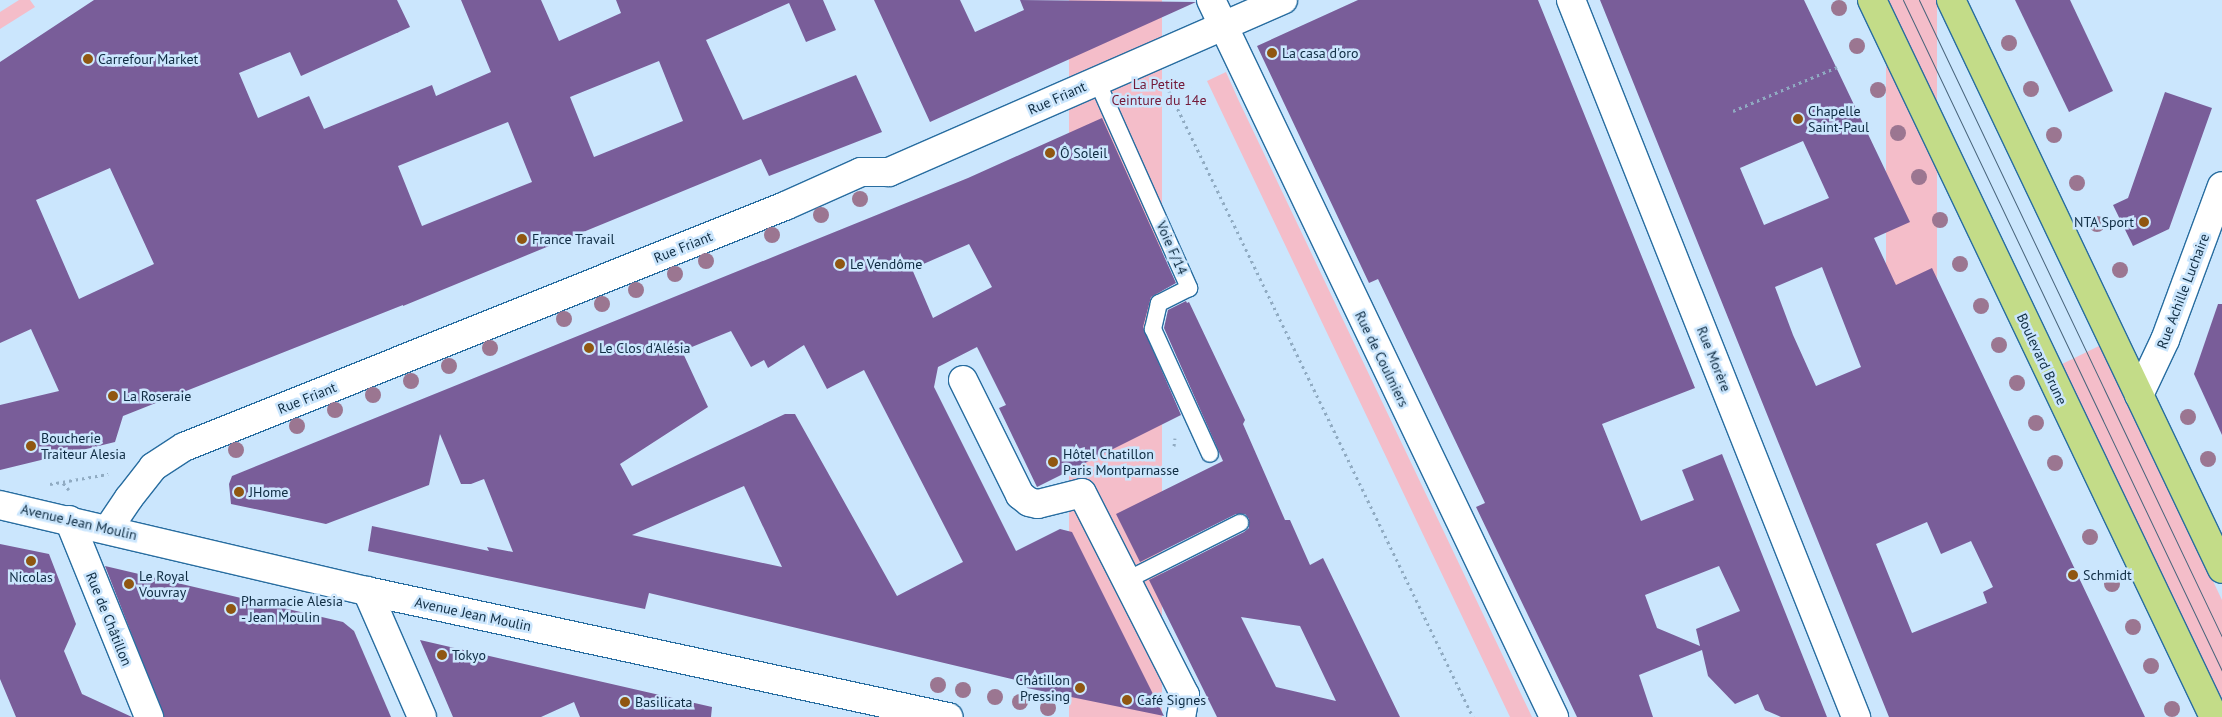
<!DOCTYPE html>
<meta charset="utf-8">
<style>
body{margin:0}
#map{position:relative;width:2222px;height:717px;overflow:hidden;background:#cbe6fd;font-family:"PT Sans",sans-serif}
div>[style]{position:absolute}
.green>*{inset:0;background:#f4bdc9;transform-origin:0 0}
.building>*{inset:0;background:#795d99}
.path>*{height:3px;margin-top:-1.5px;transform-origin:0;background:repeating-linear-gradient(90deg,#90abc2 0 2.5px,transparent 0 6.5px)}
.roads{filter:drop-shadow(1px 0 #286da0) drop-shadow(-1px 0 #286da0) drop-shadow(0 1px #286da0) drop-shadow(0 -1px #286da0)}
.service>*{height:16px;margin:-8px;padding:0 8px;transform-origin:8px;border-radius:8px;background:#fff}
.minor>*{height:28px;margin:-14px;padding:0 14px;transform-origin:14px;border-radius:14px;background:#fff}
.secondary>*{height:28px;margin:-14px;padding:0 14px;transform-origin:14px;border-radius:14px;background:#fff}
.primary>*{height:28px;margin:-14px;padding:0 14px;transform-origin:14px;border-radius:14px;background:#c3dc88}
.tram>*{height:1px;margin:-0.5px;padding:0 0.5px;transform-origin:0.5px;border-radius:0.5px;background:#48647b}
.trees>*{width:16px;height:16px;margin:-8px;border-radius:50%;background:#9b7691}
.dots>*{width:14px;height:14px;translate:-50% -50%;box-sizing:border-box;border:2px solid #cbe6fd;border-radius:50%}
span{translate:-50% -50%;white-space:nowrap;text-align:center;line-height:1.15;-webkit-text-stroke:5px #cbe6fd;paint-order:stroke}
.poi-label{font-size:14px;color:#0f2c42}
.left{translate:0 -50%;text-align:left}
.right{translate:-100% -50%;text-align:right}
.park-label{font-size:14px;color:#741a39}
.street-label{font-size:14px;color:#0f2c42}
</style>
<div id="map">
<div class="green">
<i style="clip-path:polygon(19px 0,30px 0,35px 7px,0 29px,0 12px)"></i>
<i style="left:1069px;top:0;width:93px;height:794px"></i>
<i style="left:1886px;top:0;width:51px;height:349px"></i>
<i style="clip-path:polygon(1226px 72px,1238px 99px,1532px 717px,1510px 717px,1207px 81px)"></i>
<i style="clip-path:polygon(2101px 345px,2222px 600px,2222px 704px,2060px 365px)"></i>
</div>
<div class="building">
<i style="clip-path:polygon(evenodd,94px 0,397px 0,410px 27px,301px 76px,290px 52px,239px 73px,258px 118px,309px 96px,324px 129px,432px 85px,436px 96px,491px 72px,461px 0,541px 0,559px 41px,621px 13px,616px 0,823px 0,836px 30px,806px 42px,789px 3px,706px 40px,743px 120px,856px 75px,882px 132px,769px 176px,761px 159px,403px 306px,403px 305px,123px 416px,115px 442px,0 470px,0 405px,59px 391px,31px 329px,0 343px,0 62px,94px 0,659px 61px,683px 121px,594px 157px,570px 97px,659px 61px,94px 0,508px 122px,532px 182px,422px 226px,398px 166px,508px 122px,94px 0,110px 168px,154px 264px,79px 299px,36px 200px,110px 168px)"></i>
<i style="clip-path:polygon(874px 0,960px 0,975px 32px,1024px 10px,1020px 0,1196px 2px,930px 122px)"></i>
<i style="clip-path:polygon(evenodd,1358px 0,1538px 0,1695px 388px,1602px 424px,1641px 521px,1694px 500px,1682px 470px,1722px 454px,1827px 717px,1781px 717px,1765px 710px,1758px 694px,1735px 704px,1708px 676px,1702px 650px,1639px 675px,1653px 717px,1577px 717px,1476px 507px,1485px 503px,1378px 279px,1369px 283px,1257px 46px,1358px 0,1719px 566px,1740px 611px,1696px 629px,1700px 646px,1657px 628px,1645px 595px,1719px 566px)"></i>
<i style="clip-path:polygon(evenodd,1600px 0,1804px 0,1910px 222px,1874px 238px,1896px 285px,1932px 268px,2145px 717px,1889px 717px,1600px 0,1803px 141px,1829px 198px,1764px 225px,1740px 168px,1803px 141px,1600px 0,1822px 267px,1861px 367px,1816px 386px,1793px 335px,1775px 287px,1822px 267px,1600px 0,1927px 522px,1941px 554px,1971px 541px,1993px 587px,1983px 592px,1987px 603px,1912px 633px,1876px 544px,1927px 522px)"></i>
<i style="clip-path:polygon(2015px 0,2070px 0,2113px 91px,2069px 112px)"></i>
<i style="clip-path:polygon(2165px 92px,2212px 108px,2169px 229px,2133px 246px,2113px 205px,2128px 198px)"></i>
<i style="clip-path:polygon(evenodd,1102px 118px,1176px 283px,1151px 297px,1143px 327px,1181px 415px,1037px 487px,999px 408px,1006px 405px,977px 347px,938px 367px,934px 387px,1016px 551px,1060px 529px,1072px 532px,1164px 716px,1027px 688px,1024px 682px,649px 593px,645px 609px,368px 551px,372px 526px,489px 551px,487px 547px,513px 552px,484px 479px,471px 484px,461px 484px,440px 434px,429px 485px,326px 524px,231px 504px,229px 484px,232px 476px,968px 178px,1102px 118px,969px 244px,992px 287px,933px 318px,912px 269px,969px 244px,1102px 118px,731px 331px,751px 367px,764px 360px,768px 368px,804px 345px,827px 389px,864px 370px,963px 562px,897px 596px,795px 414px,785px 414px,632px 486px,620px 464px,708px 407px,682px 351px,731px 331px,1102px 118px,744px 486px,782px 567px,632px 535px,744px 486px)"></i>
<i style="clip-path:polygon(evenodd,1186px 301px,1187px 303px,1189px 302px,1245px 420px,1243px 424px,1285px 520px,1290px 520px,1310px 565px,1323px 558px,1400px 717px,1217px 717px,1149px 580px,1244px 532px,1249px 528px,1249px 519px,1245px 514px,1236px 514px,1140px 562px,1116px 514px,1223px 461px,1164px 328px,1168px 310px,1186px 301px,1241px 617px,1300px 626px,1336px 701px,1276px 687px,1241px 617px)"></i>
<i style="clip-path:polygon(2218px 304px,2222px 304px,2222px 435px,2194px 374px)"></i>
<i style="clip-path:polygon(0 544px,49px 554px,76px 624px,64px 651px,82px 694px,132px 717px,16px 717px,0 679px)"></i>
<i style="clip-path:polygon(105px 566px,343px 622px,354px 631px,391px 717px,164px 717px)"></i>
<i style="clip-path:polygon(420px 640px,712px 707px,711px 717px,580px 717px,574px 702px,541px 717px,453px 717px)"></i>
</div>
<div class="path">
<i style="left:1169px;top:91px;width:696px;rotate:64.1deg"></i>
<i style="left:1733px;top:111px;width:113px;rotate:-22.9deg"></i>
<i style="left:1174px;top:446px;width:8px;rotate:-83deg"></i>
<i style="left:63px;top:483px;width:9px;rotate:49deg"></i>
<i style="left:50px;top:484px;width:59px;rotate:-9.8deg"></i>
</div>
<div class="roads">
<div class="service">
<i style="left:1097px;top:81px;width:227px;rotate:66deg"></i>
<i style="left:1189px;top:288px;width:34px;rotate:153deg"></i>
<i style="left:1159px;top:303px;width:27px;rotate:103deg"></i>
<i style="left:1153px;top:329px;width:137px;rotate:65.5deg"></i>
<i style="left:1125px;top:581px;width:129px;rotate:-26.8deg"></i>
</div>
<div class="minor">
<i style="left:1211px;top:0;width:795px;rotate:64.43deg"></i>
<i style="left:1571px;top:0;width:772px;rotate:68.32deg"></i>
<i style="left:963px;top:380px;width:128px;rotate:63.6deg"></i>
<i style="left:1020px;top:495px;width:11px;rotate:38deg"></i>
<i style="left:1029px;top:502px;width:9px;rotate:13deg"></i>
<i style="left:1038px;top:504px;width:45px;rotate:-14deg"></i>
<i style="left:1082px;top:493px;width:227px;rotate:63deg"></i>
<i style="left:1185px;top:695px;width:22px;rotate:100deg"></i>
<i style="left:2139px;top:395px;width:61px;rotate:-64.7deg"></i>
<i style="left:2165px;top:340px;width:164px;rotate:-69.7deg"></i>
<i style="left:69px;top:520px;width:213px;rotate:67.9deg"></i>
<i style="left:108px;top:529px;width:37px;rotate:-56deg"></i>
<i style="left:129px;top:498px;width:39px;rotate:-52deg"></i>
<i style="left:153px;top:467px;width:37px;rotate:-33deg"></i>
<i style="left:184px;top:447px;width:648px;rotate:-21.85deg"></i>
<i style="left:785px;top:206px;width:83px;rotate:-24.1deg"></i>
<i style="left:861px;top:172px;width:28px"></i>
<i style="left:889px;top:172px;width:430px;rotate:-23.6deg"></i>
<i style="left:367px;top:591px;width:137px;rotate:66.4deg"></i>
</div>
<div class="secondary">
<i style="left:0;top:505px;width:377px;rotate:13.2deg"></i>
<i style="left:367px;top:591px;width:595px;rotate:12.24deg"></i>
</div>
<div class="primary">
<i style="left:1872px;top:0;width:794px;rotate:64.5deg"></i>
<i style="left:1951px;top:0;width:630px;rotate:64.53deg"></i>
</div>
</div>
<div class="tram">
<i style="left:1903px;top:0;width:743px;rotate:64.57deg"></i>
<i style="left:1919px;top:0;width:705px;rotate:64.56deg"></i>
</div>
<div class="trees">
<i style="left:1839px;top:8px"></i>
<i style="left:2009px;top:43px"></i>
<i style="left:1857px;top:46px"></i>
<i style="left:2031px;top:89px"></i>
<i style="left:1878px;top:90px"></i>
<i style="left:1898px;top:133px"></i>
<i style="left:2054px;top:135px"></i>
<i style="left:1919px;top:177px"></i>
<i style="left:2077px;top:183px"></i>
<i style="left:860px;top:199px"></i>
<i style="left:821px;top:215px"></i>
<i style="left:1940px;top:220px"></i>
<i style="left:2097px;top:224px"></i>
<i style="left:772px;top:235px"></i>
<i style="left:706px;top:261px"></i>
<i style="left:1960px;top:264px"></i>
<i style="left:2120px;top:270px"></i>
<i style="left:675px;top:274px"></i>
<i style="left:636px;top:290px"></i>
<i style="left:602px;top:304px"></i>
<i style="left:1981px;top:306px"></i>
<i style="left:564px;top:319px"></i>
<i style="left:1999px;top:345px"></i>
<i style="left:490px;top:348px"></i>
<i style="left:449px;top:366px"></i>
<i style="left:411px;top:381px"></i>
<i style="left:2017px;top:383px"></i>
<i style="left:373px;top:395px"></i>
<i style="left:335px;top:410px"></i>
<i style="left:2188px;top:417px"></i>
<i style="left:2036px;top:423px"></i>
<i style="left:297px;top:426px"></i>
<i style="left:236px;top:450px"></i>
<i style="left:2208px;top:459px"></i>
<i style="left:2055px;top:463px"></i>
<i style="left:2090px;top:537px"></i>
<i style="left:2112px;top:584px"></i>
<i style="left:2133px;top:627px"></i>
<i style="left:2151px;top:666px"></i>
<i style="left:938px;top:685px"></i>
<i style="left:963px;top:690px"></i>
<i style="left:995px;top:697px"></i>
<i style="left:1020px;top:702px"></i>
<i style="left:1048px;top:708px"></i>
<i style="left:2172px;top:709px"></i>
</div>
<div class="dots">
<i style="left:1272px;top:53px;background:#905711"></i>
<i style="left:88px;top:59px;background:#905711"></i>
<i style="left:1798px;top:119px;background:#905711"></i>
<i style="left:1050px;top:153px;background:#905711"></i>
<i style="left:2144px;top:222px;background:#905711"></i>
<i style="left:522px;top:239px;background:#905711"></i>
<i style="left:840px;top:264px;background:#905711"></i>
<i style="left:589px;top:348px;background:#905711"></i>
<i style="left:113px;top:396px;background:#905711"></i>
<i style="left:31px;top:446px;background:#905711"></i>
<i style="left:1053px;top:462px;background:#905711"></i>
<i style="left:239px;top:492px;background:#905711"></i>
<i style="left:31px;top:561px;background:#905711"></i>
<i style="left:2073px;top:575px;background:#905711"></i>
<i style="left:129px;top:584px;background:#905711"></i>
<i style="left:231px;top:609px;background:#905711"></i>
<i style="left:442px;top:655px;background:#905711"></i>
<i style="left:1080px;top:688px;background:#905711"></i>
<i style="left:1127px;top:700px;background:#905711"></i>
<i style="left:625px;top:702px;background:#905711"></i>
</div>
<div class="poi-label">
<span class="left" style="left:1282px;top:53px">La casa d'oro</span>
<span class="left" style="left:98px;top:59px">Carrefour Market</span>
<span class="left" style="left:1808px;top:119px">Chapelle<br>Saint-Paul</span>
<span class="left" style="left:1060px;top:153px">Ô Soleil</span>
<span class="right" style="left:2134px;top:222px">NTA Sport</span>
<span class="left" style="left:532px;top:239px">France Travail</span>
<span class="left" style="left:850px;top:264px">Le Vendôme</span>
<span class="left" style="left:599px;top:348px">Le Clos d'Alésia</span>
<span class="left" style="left:123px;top:396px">La Roseraie</span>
<span class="left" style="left:41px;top:446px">Boucherie<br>Traiteur Alesia</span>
<span class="left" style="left:1063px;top:462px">Hôtel Chatillon<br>Paris Montparnasse</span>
<span class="left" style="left:249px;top:492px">JHome</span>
<span class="left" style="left:2083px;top:575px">Schmidt</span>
<span class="left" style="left:139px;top:584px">Le Royal<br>Vouvray</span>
<span style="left:31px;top:577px">Nicolas</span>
<span class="left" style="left:241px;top:609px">Pharmacie Alesia<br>- Jean Moulin</span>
<span class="left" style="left:452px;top:655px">Tokyo</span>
<span class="right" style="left:1070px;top:688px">Châtillon<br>Pressing</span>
<span class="left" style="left:1137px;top:700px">Café Signes</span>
<span class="left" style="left:635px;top:702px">Basilicata</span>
</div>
<div class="park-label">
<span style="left:1159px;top:92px">La Petite<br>Ceinture du 14e</span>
</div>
<div class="street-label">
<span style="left:1057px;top:98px;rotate:-24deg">Rue Friant</span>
<span style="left:683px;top:247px;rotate:-22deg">Rue Friant</span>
<span style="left:1172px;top:248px;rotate:66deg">Voie F/14</span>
<span style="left:2183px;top:291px;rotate:-69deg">Rue Achille Luchaire</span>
<span style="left:1382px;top:359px;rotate:64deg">Rue de Coulmiers</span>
<span style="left:1714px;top:359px;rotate:68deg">Rue Morère</span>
<span style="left:2042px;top:359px;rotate:65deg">Boulevard Brune</span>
<span style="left:307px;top:398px;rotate:-22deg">Rue Friant</span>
<span style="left:79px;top:522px;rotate:13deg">Avenue Jean Moulin</span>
<span style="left:473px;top:614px;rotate:12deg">Avenue Jean Moulin</span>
<span style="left:109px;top:619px;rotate:68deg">Rue de Châtillon</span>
</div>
</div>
